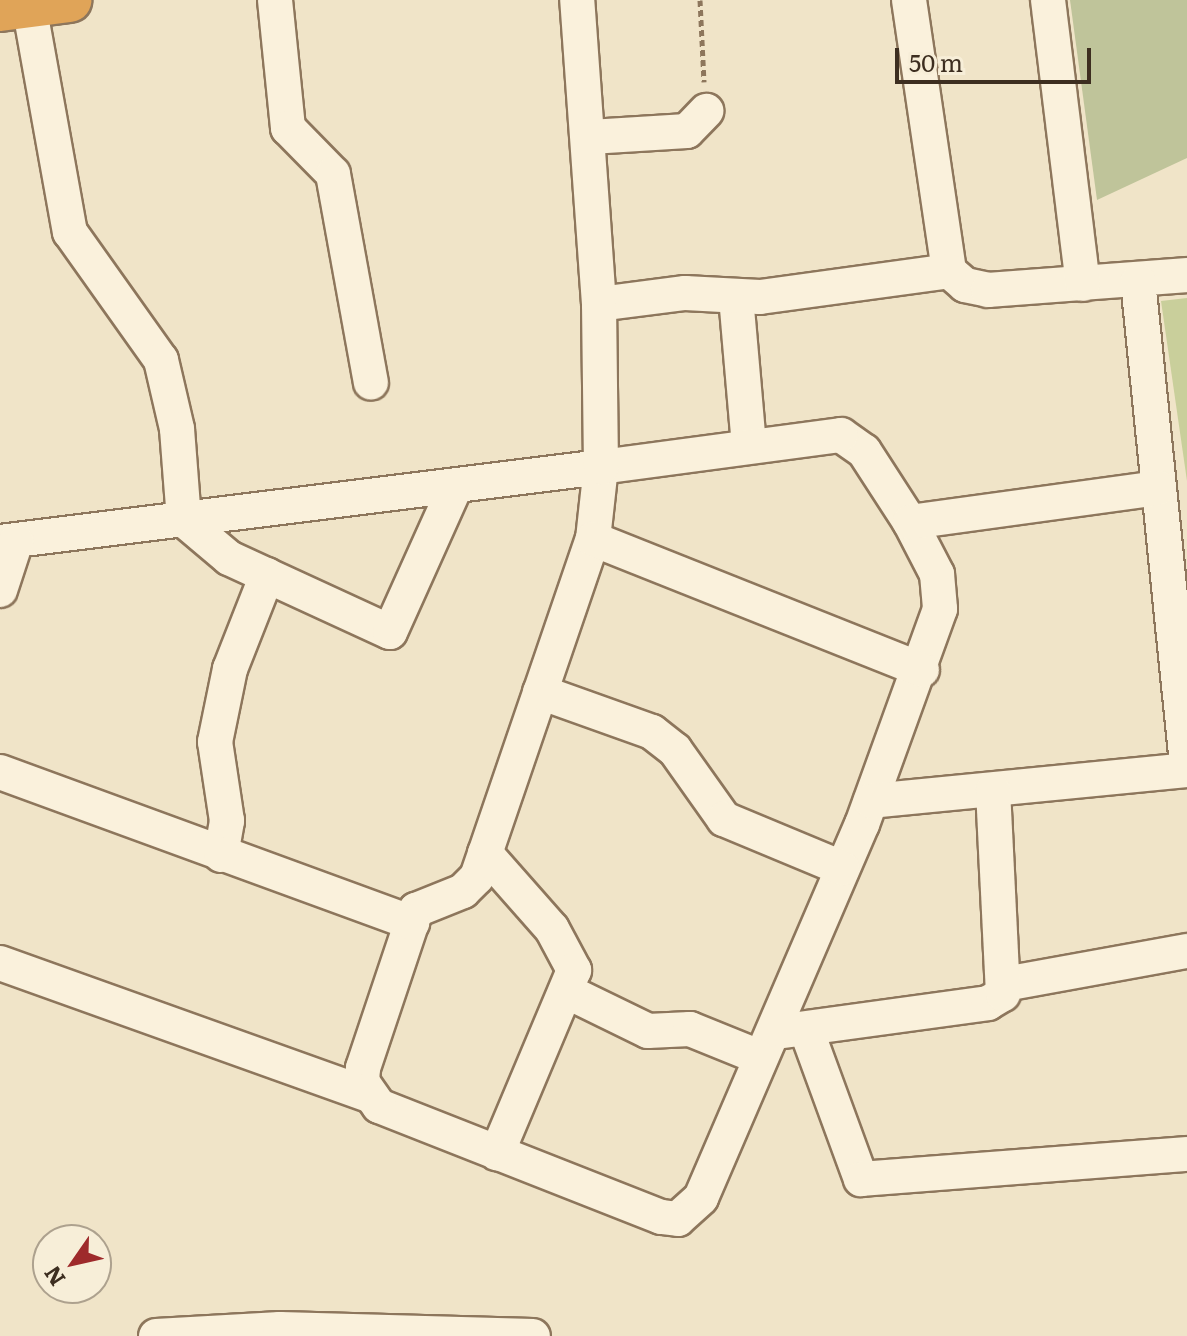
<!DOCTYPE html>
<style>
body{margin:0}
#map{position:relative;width:1187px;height:1336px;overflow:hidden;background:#f0e4c8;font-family:Literata,serif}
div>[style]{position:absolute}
.green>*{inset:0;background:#c9cf9b}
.cemetery>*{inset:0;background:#bfc49a}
.path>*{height:5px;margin-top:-2.5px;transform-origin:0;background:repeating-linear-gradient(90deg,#8d765c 0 6px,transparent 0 10px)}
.roads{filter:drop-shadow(2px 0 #8d765c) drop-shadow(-2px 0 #8d765c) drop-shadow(0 2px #8d765c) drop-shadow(0 -2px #8d765c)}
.minor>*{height:34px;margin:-17px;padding:0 17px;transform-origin:17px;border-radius:17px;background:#faf1dc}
.highway>*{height:44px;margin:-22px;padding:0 22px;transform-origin:22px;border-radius:22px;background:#e0a458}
span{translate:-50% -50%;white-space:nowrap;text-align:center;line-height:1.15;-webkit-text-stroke:6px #f7eed8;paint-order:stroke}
.north{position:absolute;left:32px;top:1224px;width:80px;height:80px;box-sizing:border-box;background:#f7eed8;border:2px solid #ada18e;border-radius:50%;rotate:236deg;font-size:22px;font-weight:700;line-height:32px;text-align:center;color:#3d2e20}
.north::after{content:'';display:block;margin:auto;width:28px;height:36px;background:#9e2a2b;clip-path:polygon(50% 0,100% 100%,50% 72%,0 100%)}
.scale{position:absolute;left:895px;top:48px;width:196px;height:36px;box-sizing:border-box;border:4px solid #3d2e20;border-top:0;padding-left:10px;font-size:24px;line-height:28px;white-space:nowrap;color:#3d2e20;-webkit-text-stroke:6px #f7eed8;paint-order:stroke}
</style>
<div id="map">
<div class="green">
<i style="clip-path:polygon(1187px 298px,1187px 481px,1161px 301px)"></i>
</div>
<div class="cemetery">
<i style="clip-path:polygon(1070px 0,1187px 0,1187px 158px,1097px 200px)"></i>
</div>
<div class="path">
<i style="left:700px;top:0;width:82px;rotate:87.2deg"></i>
</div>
<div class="roads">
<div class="minor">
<i style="left:275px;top:0;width:129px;rotate:84.2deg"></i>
<i style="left:288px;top:128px;width:64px;rotate:45.6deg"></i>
<i style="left:333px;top:174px;width:212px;rotate:79.7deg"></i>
<i style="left:909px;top:0;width:274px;rotate:81.6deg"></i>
<i style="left:949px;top:271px;width:21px;rotate:41deg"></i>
<i style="left:965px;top:285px;width:24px;rotate:12deg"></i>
<i style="left:988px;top:290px;width:200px;rotate:-4.3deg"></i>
<i style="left:1048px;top:0;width:286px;rotate:83deg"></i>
<i style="left:29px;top:5px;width:231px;rotate:79.8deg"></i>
<i style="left:70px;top:232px;width:157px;rotate:54.6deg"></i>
<i style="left:161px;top:360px;width:71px;rotate:76.9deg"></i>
<i style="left:177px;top:429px;width:91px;rotate:85.6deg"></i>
<i style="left:184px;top:520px;width:59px;rotate:40.2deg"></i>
<i style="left:229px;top:558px;width:177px;rotate:24.7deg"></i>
<i style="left:390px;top:632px;width:161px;rotate:-65.8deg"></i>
<i style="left:590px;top:137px;width:97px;rotate:-3.5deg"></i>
<i style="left:687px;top:131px;width:28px;rotate:-46deg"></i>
<i style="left:1138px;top:281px;width:484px;rotate:84.2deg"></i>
<i style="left:736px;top:297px;width:149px;rotate:85deg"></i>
<i style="left:599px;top:304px;width:87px;rotate:-7.3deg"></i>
<i style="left:685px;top:293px;width:75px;rotate:3.1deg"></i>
<i style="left:760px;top:297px;width:191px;rotate:-7.8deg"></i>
<i style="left:841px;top:435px;width:28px;rotate:35deg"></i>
<i style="left:864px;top:451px;width:85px;rotate:57.1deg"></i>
<i style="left:910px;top:522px;width:59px;rotate:62.6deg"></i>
<i style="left:937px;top:574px;width:35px;rotate:85deg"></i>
<i style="left:940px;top:609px;width:229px;rotate:109.9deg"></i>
<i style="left:862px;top:824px;width:407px;rotate:113.3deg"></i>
<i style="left:701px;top:1198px;width:31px;rotate:138deg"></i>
<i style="left:678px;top:1219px;width:17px;rotate:-173deg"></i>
<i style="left:661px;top:1217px;width:303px;rotate:-158.5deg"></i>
<i style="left:379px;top:1106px;width:29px;rotate:-125deg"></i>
<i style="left:362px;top:1082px;width:14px;rotate:-86deg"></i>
<i style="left:363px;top:1068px;width:167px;rotate:-71.5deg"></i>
<i style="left:416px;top:910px;width:51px;rotate:-22deg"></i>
<i style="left:463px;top:891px;width:20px;rotate:-45deg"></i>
<i style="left:477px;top:877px;width:357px;rotate:-71.1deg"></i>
<i style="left:593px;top:539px;width:72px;rotate:-83.7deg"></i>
<i style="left:601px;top:467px;width:242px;rotate:-7.6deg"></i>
<i style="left:910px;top:522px;width:251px;rotate:-7.8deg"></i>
<i style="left:593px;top:539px;width:354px;rotate:21.7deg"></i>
<i style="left:0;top:542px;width:606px;rotate:-7.11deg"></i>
<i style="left:601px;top:467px;width:163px;rotate:-90.7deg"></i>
<i style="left:599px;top:304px;width:305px;rotate:-94.1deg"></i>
<i style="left:0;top:590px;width:52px;rotate:-71.9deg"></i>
<i style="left:540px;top:692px;width:119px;rotate:19.7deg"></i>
<i style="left:652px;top:732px;width:29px;rotate:38deg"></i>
<i style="left:675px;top:750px;width:85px;rotate:54.6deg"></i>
<i style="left:724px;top:819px;width:128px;rotate:22.6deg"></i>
<i style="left:0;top:772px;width:439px;rotate:20.1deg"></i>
<i style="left:871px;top:801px;width:318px;rotate:-5.6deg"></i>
<i style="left:485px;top:853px;width:101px;rotate:48.6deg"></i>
<i style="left:552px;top:929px;width:47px;rotate:61.8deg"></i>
<i style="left:574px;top:970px;width:199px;rotate:112.8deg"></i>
<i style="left:221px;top:855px;width:35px;rotate:-80deg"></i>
<i style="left:227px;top:821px;width:80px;rotate:-98.6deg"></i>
<i style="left:215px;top:742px;width:75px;rotate:-78.4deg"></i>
<i style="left:230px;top:669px;width:101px;rotate:-68.5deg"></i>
<i style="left:0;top:963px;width:391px;rotate:19.7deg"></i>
<i style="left:1005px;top:984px;width:185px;rotate:-10.3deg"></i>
<i style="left:566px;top:991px;width:91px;rotate:26deg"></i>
<i style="left:648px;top:1031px;width:42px;rotate:-2.7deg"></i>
<i style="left:690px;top:1029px;width:74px;rotate:22.1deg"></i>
<i style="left:806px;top:1029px;width:160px;rotate:69.9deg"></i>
<i style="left:861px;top:1179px;width:327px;rotate:-4.4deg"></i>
<i style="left:784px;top:1031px;width:206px;rotate:-7.8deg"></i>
<i style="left:988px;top:1003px;width:17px;rotate:-31deg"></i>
<i style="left:1003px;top:994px;width:204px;rotate:-92.8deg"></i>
<i style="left:156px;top:1336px;width:124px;rotate:-3.2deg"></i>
<i style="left:280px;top:1329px;width:253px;rotate:1.6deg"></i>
</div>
<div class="highway">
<i style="left:0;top:9px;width:70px;rotate:-7.4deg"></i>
</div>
</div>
<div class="north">N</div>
<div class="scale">50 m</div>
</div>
